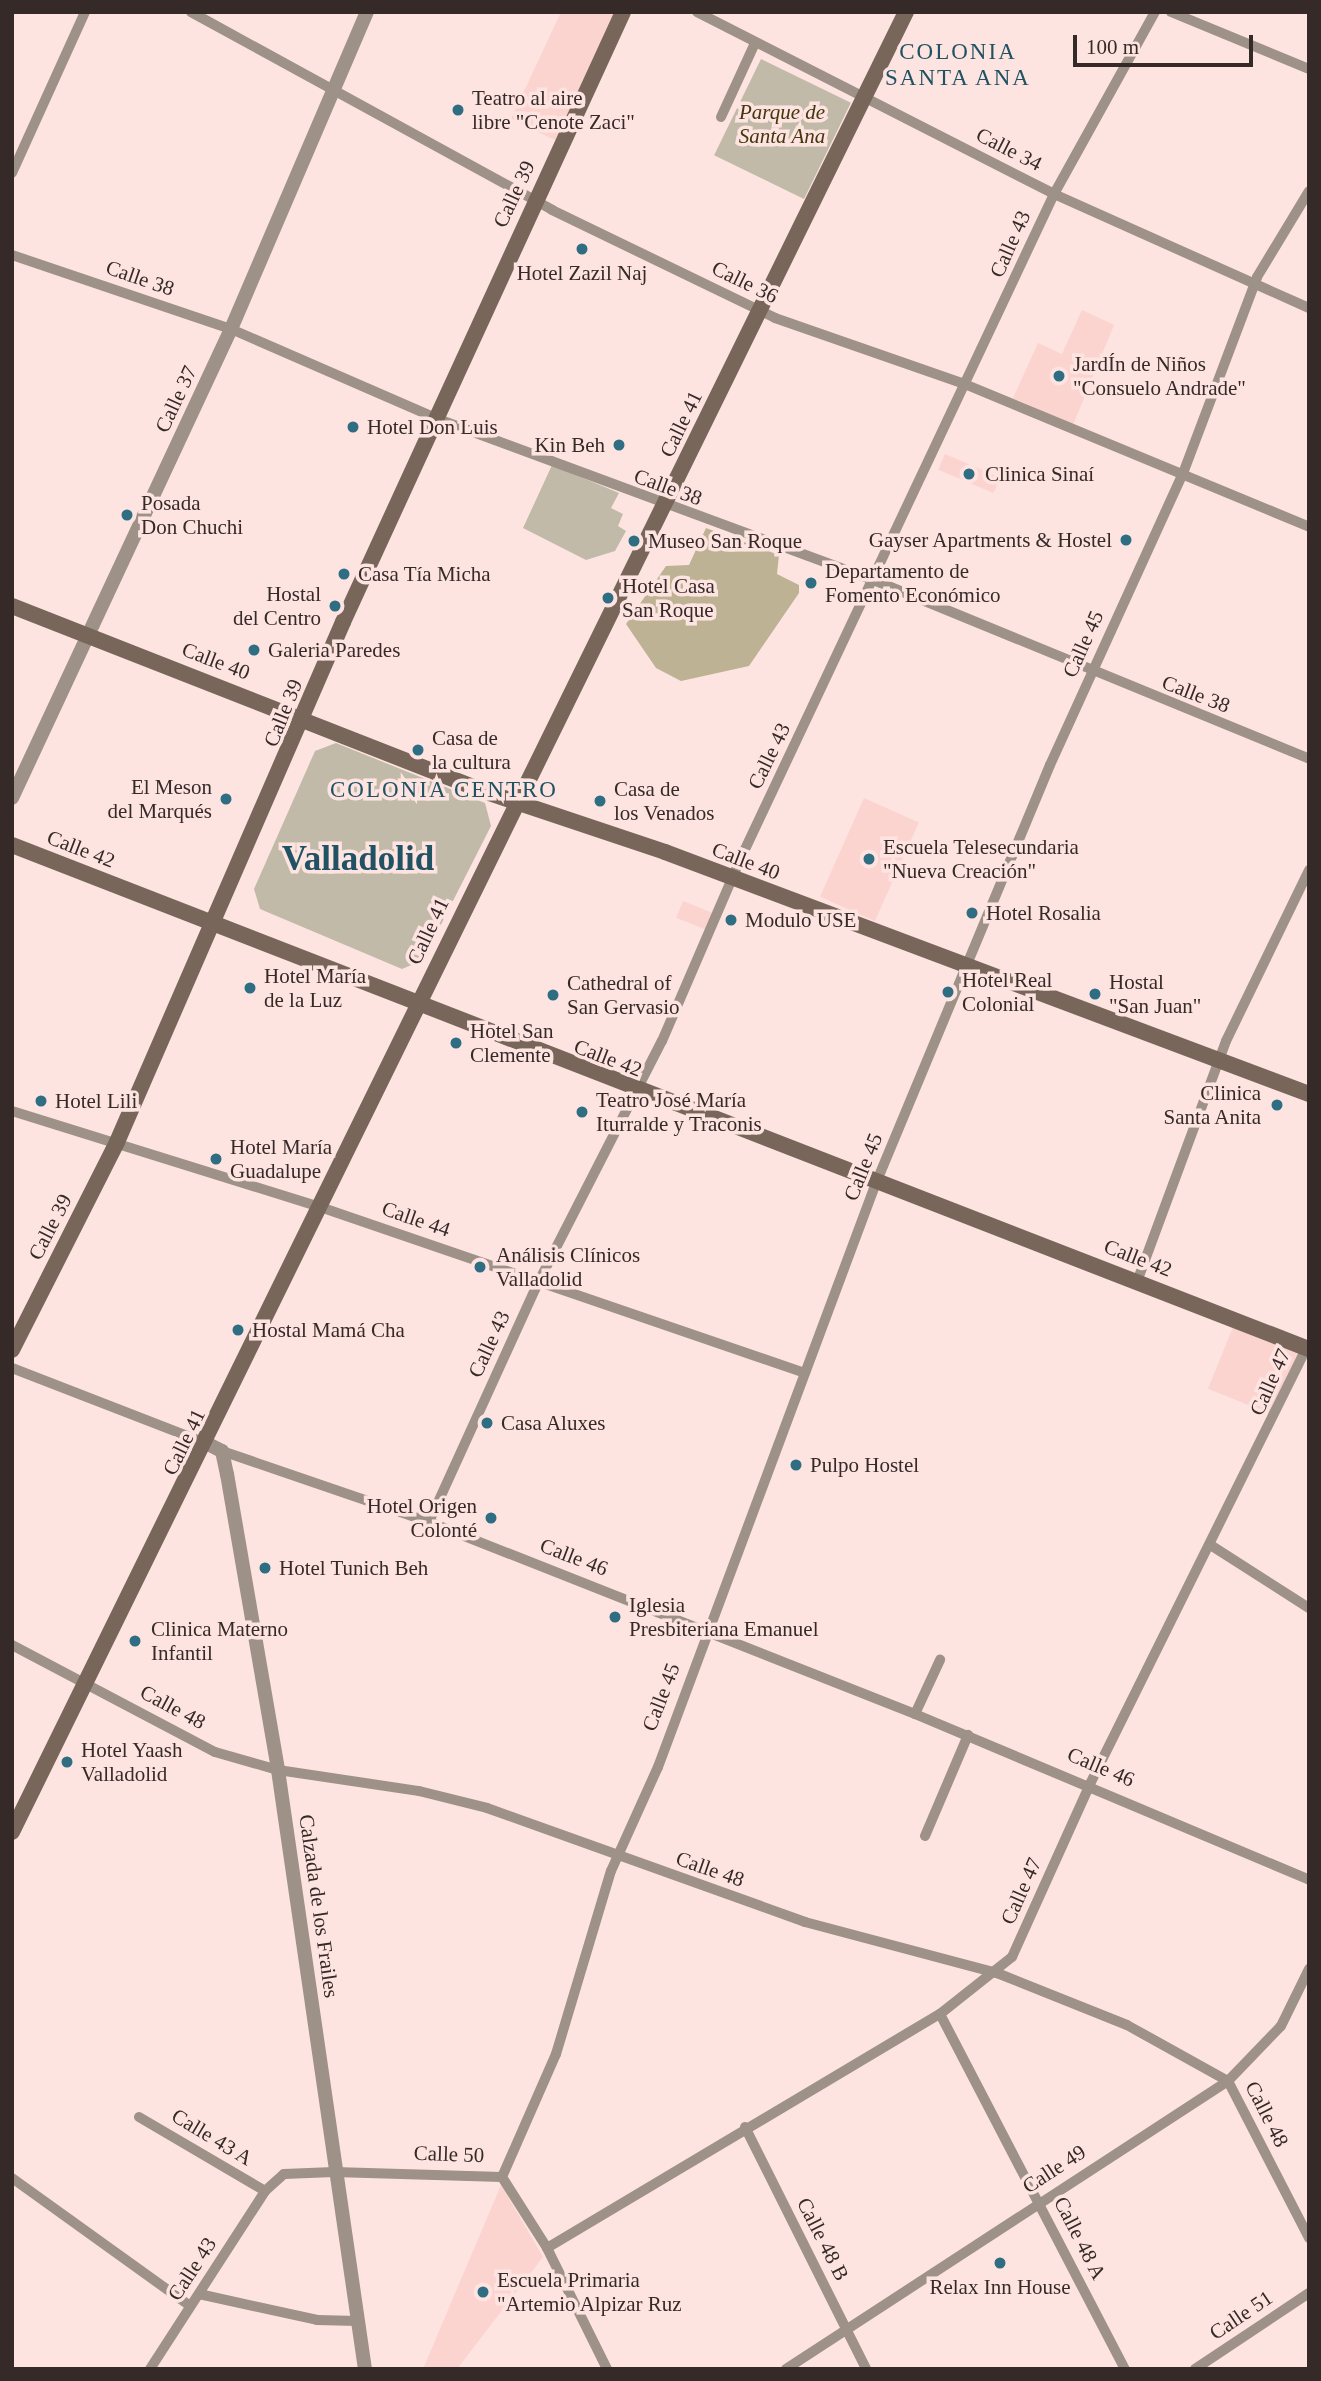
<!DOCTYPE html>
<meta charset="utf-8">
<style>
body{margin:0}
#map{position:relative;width:1321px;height:2381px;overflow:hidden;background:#fde4e1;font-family:"Times New Roman",serif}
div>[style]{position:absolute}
.built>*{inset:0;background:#fbd3cf;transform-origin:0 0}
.green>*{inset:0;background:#c1baa8;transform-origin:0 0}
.forest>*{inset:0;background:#bdb293}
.minor>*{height:10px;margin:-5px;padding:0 5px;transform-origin:5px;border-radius:5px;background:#9d9188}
.tertiary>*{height:14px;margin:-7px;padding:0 7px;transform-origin:7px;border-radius:7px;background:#9d9188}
.secondary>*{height:16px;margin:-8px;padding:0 8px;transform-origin:8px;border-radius:8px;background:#78665a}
.dots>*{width:19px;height:19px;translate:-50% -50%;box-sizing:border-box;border:4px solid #fde4e1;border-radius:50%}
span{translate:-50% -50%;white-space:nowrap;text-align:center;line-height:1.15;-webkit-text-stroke:7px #fde4e1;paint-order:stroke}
.poi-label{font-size:21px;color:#362a29}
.left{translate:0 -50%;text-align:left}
.right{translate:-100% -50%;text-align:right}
.park-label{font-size:21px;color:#44370f;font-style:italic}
.street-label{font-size:21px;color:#362a29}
.neighbourhood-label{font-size:23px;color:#205263;letter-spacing:2px}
.town-label{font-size:35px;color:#205263;font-weight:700}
.frame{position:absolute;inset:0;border:14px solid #362a29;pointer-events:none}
.scale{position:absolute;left:1073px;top:35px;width:180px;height:32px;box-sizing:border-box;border:4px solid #362a29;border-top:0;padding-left:9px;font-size:21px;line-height:24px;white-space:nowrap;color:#362a29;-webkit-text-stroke:5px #fde4e1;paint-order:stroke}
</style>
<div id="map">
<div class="built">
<i style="clip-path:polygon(561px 12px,617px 12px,557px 141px,511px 119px)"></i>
<i style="clip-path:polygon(1082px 310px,1114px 325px,1073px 425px,1013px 398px,1038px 343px,1062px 354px)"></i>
<i style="left:945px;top:454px;width:60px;height:17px;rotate:23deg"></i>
<i style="left:864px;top:798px;width:60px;height:108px;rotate:24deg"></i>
<i style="left:683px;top:901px;width:31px;height:18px;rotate:22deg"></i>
<i style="left:1235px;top:1322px;width:71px;height:72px;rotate:22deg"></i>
<i style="clip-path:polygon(501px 2185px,543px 2257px,457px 2369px,423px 2369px)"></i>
</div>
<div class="green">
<i style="left:761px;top:59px;width:100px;height:107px;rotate:26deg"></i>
<i style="clip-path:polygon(552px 465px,619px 493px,611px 508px,623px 514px,618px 526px,626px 531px,615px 551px,586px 560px,523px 528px)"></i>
<i style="clip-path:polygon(336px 743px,485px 803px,491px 826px,423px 960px,402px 969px,260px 909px,254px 889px,315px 751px)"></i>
</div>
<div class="forest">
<i style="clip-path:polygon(706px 528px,779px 555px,777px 574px,799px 585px,799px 593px,749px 666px,681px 681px,656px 668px,626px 624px,666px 566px,689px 565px)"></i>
</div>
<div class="minor">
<i style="left:191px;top:12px;width:412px;rotate:28.7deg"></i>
<i style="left:552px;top:210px;width:248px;rotate:25.8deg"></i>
<i style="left:775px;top:318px;width:203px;rotate:19.2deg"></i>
<i style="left:967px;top:385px;width:370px;rotate:22.5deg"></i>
<i style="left:697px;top:12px;width:401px;rotate:27deg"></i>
<i style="left:1054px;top:194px;width:279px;rotate:24.1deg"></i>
<i style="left:1171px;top:12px;width:149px;rotate:22.4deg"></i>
<i style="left:721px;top:117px;width:81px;rotate:-65.3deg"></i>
<i style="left:12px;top:173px;width:177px;rotate:-65.6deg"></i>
<i style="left:12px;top:255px;width:231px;rotate:18.7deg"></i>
<i style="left:231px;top:329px;width:226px;rotate:23.5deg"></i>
<i style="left:438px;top:419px;width:467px;rotate:20.3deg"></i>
<i style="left:876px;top:581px;width:468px;rotate:22.3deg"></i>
<i style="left:12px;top:1111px;width:326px;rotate:17.3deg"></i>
<i style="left:323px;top:1208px;width:509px;rotate:18.9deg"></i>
<i style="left:1138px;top:1279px;width:254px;rotate:-69.7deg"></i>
<i style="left:1226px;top:1041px;width:190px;rotate:-64.1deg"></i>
<i style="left:12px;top:1368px;width:210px;rotate:21.2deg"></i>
<i style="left:222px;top:1451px;width:219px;rotate:18.9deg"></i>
<i style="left:429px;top:1522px;width:523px;rotate:21.56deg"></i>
<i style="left:915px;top:1714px;width:428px;rotate:22.8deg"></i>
<i style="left:429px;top:1522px;width:265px;rotate:-65.5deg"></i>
<i style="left:539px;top:1281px;width:270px;rotate:-62.9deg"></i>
<i style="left:662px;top:1041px;width:195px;rotate:-66.7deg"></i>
<i style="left:739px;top:862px;width:739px;rotate:-64.75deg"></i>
<i style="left:1054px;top:194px;width:208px;rotate:-61deg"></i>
<i style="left:1212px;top:1546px;width:115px;rotate:32.6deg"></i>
<i style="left:12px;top:1645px;width:229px;rotate:27.8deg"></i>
<i style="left:215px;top:1752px;width:66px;rotate:15.9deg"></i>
<i style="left:278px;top:1770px;width:143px;rotate:8.5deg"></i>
<i style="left:419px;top:1791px;width:70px;rotate:14deg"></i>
<i style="left:487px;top:1808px;width:338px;rotate:19.7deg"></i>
<i style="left:805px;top:1922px;width:199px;rotate:14.9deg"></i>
<i style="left:997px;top:1973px;width:140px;rotate:21.8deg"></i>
<i style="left:1127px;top:2025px;width:115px;rotate:29deg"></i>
<i style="left:1228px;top:2081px;width:177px;rotate:62.7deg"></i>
<i style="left:915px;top:1714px;width:60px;rotate:-65.2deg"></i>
<i style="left:925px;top:1836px;width:110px;rotate:-66.9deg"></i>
<i style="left:940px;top:2014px;width:400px;rotate:62.5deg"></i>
<i style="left:139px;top:2117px;width:146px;rotate:30.4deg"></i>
<i style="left:745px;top:2127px;width:271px;rotate:63.4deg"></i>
<i style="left:502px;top:2177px;width:134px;rotate:-66.3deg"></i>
<i style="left:556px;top:2054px;width:191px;rotate:-73.3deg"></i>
<i style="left:611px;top:1871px;width:114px;rotate:-65.7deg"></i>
<i style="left:658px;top:1767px;width:623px;rotate:-69.53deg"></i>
<i style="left:876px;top:1183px;width:453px;rotate:-67.4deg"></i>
<i style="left:1050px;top:765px;width:318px;rotate:-65.5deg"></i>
<i style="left:1182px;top:476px;width:213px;rotate:-69.3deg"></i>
<i style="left:1257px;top:277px;width:100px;rotate:-58.8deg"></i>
<i style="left:12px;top:2178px;width:219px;rotate:35.7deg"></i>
<i style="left:547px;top:2248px;width:457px;rotate:-30.8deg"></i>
<i style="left:940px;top:2014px;width:92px;rotate:-38.4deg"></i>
<i style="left:1012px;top:1957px;width:190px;rotate:-65.7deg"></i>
<i style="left:1090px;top:1784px;width:487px;rotate:-63.6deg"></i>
<i style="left:199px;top:2294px;width:121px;rotate:12.4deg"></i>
<i style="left:317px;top:2320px;width:41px;rotate:1.4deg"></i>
<i style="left:150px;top:2369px;width:212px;rotate:-57.1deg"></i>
<i style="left:265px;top:2191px;width:25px;rotate:-42deg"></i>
<i style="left:284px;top:2174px;width:50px;rotate:-2.3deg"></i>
<i style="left:334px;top:2172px;width:168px;rotate:1.7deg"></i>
<i style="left:502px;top:2177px;width:84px;rotate:57.6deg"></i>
<i style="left:547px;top:2248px;width:135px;rotate:63.6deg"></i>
<i style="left:786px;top:2369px;width:528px;rotate:-33.09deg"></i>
<i style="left:1228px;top:2081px;width:76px;rotate:-46.1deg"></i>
<i style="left:1281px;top:2026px;width:64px;rotate:-63.8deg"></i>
<i style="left:1195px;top:2369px;width:137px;rotate:-33.7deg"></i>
</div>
<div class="tertiary">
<i style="left:12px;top:798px;width:518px;rotate:-64.97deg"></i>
<i style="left:231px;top:329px;width:345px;rotate:-66.8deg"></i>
<i style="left:208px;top:1444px;width:16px;rotate:27deg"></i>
<i style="left:222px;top:1451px;width:24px;rotate:78deg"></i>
<i style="left:227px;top:1474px;width:300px;rotate:80.2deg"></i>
<i style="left:278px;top:1770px;width:605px;rotate:81.74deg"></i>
</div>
<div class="secondary">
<i style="left:12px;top:606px;width:509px;rotate:21.43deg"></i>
<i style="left:486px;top:792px;width:189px;rotate:18.5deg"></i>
<i style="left:665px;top:852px;width:688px;rotate:20.6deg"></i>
<i style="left:12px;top:845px;width:1391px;rotate:21.24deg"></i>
<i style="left:12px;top:1350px;width:233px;rotate:-63.2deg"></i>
<i style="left:117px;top:1142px;width:567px;rotate:-66.51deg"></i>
<i style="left:343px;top:622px;width:671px;rotate:-65.34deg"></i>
<i style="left:12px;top:1832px;width:2028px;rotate:-63.84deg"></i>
</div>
<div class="dots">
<i style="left:458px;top:110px;background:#2e6d82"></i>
<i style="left:582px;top:249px;background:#2e6d82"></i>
<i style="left:1059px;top:376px;background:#2e6d82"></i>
<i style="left:353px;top:427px;background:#2e6d82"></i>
<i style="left:619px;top:445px;background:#2e6d82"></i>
<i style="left:969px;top:474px;background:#2e6d82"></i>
<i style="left:127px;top:515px;background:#2e6d82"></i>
<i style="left:1126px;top:540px;background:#2e6d82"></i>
<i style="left:634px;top:541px;background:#2e6d82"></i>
<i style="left:344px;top:574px;background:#2e6d82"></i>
<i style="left:811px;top:583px;background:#2e6d82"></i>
<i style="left:608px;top:598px;background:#2e6d82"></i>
<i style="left:335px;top:606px;background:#2e6d82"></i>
<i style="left:254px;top:650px;background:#2e6d82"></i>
<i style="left:418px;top:750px;background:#2e6d82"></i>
<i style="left:226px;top:799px;background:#2e6d82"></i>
<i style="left:600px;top:801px;background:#2e6d82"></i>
<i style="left:869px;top:859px;background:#2e6d82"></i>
<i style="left:972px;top:913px;background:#2e6d82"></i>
<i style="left:731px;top:920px;background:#2e6d82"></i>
<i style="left:250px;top:988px;background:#2e6d82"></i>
<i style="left:948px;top:992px;background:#2e6d82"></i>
<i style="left:1095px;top:994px;background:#2e6d82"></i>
<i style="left:553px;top:995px;background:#2e6d82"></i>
<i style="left:456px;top:1043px;background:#2e6d82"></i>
<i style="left:41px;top:1101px;background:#2e6d82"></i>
<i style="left:1277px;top:1105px;background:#2e6d82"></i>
<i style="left:582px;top:1112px;background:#2e6d82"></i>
<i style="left:216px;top:1159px;background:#2e6d82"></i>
<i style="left:480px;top:1267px;background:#2e6d82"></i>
<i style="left:238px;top:1330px;background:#2e6d82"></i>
<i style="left:487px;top:1423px;background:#2e6d82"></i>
<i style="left:796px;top:1465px;background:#2e6d82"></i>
<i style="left:491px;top:1518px;background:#2e6d82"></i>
<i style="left:265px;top:1568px;background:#2e6d82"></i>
<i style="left:615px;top:1617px;background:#2e6d82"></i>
<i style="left:135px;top:1641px;background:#2e6d82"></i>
<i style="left:67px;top:1762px;background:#2e6d82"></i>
<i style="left:1000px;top:2263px;background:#2e6d82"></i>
<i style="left:483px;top:2292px;background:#2e6d82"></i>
</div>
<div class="poi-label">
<span class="left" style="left:472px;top:110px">Teatro al aire<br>libre "Cenote Zaci"</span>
<span style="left:582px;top:273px">Hotel Zazil Naj</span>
<span class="left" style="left:1073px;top:376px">JardÍn de Niños<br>"Consuelo Andrade"</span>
<span class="left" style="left:367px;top:427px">Hotel Don Luis</span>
<span class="right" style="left:605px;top:445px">Kin Beh</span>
<span class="left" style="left:985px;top:474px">Clinica Sinaí</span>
<span class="left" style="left:141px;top:515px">Posada<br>Don Chuchi</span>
<span class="right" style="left:1112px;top:540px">Gayser Apartments &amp; Hostel</span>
<span class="left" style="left:648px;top:541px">Museo San Roque</span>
<span class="left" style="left:825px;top:583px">Departamento de<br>Fomento Económico</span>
<span class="left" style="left:358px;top:574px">Casa Tía Micha</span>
<span class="left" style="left:622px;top:598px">Hotel Casa<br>San Roque</span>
<span class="right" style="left:321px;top:606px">Hostal<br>del Centro</span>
<span class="left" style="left:268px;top:650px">Galeria Paredes</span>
<span class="left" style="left:432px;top:750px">Casa de<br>la cultura</span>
<span class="right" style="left:212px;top:799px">El Meson<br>del Marqués</span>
<span class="left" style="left:614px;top:801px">Casa de<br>los Venados</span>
<span class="left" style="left:883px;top:859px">Escuela Telesecundaria<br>"Nueva Creación"</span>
<span class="left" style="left:986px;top:913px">Hotel Rosalia</span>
<span class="left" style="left:745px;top:920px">Modulo USE</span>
<span class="left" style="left:264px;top:988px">Hotel María<br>de la Luz</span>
<span class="left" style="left:962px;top:992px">Hotel Real<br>Colonial</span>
<span class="left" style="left:1109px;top:994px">Hostal<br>"San Juan"</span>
<span class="left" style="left:567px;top:995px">Cathedral of<br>San Gervasio</span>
<span class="left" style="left:470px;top:1043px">Hotel San<br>Clemente</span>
<span class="right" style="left:1261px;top:1105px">Clinica<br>Santa Anita</span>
<span class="left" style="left:596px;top:1112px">Teatro José María<br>Iturralde y Traconis</span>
<span class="left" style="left:55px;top:1101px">Hotel Lili</span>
<span class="left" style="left:230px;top:1159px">Hotel María<br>Guadalupe</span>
<span class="left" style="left:496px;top:1267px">Análisis Clínicos<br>Valladolid</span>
<span class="left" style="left:252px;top:1330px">Hostal Mamá Cha</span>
<span class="left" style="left:501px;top:1423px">Casa Aluxes</span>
<span class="left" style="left:810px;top:1465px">Pulpo Hostel</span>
<span class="right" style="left:477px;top:1518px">Hotel Origen<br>Colonté</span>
<span class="left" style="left:279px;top:1568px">Hotel Tunich Beh</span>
<span class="left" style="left:629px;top:1617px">Iglesia<br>Presbiteriana Emanuel</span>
<span class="left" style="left:151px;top:1641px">Clinica Materno<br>Infantil</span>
<span class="left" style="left:81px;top:1762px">Hotel Yaash<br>Valladolid</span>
<span class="left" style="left:497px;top:2292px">Escuela Primaria<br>"Artemio Alpizar Ruz</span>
<span style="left:1000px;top:2287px">Relax Inn House</span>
</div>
<div class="park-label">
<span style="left:782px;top:124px">Parque de<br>Santa Ana</span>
</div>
<div class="street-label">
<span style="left:1009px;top:149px;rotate:27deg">Calle 34</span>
<span style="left:514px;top:194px;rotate:-65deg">Calle 39</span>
<span style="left:1010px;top:244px;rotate:-66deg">Calle 43</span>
<span style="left:140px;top:278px;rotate:19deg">Calle 38</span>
<span style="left:745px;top:282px;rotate:26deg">Calle 36</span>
<span style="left:176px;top:399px;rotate:-65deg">Calle 37</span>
<span style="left:681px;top:424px;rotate:-64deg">Calle 41</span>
<span style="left:668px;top:487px;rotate:20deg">Calle 38</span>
<span style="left:1083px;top:644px;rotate:-66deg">Calle 45</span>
<span style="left:216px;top:661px;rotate:21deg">Calle 40</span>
<span style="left:1196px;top:694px;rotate:21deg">Calle 38</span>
<span style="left:283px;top:713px;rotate:-68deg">Calle 39</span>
<span style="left:769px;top:756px;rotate:-64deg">Calle 43</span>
<span style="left:81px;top:849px;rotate:21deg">Calle 42</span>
<span style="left:746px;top:861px;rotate:21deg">Calle 40</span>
<span style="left:428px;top:931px;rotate:-65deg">Calle 41</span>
<span style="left:608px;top:1058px;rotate:21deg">Calle 42</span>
<span style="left:863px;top:1167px;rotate:-68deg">Calle 45</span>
<span style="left:416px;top:1219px;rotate:19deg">Calle 44</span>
<span style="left:50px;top:1227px;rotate:-63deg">Calle 39</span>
<span style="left:1138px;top:1258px;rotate:21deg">Calle 42</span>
<span style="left:489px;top:1344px;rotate:-65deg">Calle 43</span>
<span style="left:1270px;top:1382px;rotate:-66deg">Calle 47</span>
<span style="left:184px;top:1442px;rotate:-64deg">Calle 41</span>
<span style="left:574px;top:1557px;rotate:21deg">Calle 46</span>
<span style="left:661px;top:1697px;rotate:-69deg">Calle 45</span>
<span style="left:173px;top:1707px;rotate:28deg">Calle 48</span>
<span style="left:1101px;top:1767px;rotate:23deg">Calle 46</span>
<span style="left:710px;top:1869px;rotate:19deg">Calle 48</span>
<span style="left:1021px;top:1891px;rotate:-66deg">Calle 47</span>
<span style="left:319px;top:1906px;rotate:82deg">Calzada de los Frailes</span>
<span style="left:1267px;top:2114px;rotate:63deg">Calle 48</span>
<span style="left:212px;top:2137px;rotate:31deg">Calle 43 A</span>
<span style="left:449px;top:2154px;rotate:2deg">Calle 50</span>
<span style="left:1054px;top:2169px;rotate:-33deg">Calle 49</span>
<span style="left:1080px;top:2238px;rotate:63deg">Calle 48 A</span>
<span style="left:823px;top:2239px;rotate:63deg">Calle 48 B</span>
<span style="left:192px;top:2269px;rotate:-57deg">Calle 43</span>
<span style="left:1241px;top:2315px;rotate:-34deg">Calle 51</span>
</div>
<div class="neighbourhood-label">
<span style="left:958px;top:65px">COLONIA<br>SANTA ANA</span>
<span style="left:444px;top:790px">COLONIA CENTRO</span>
</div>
<div class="town-label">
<span style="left:358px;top:859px">Valladolid</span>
</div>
<div class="frame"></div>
<div class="scale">100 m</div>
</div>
